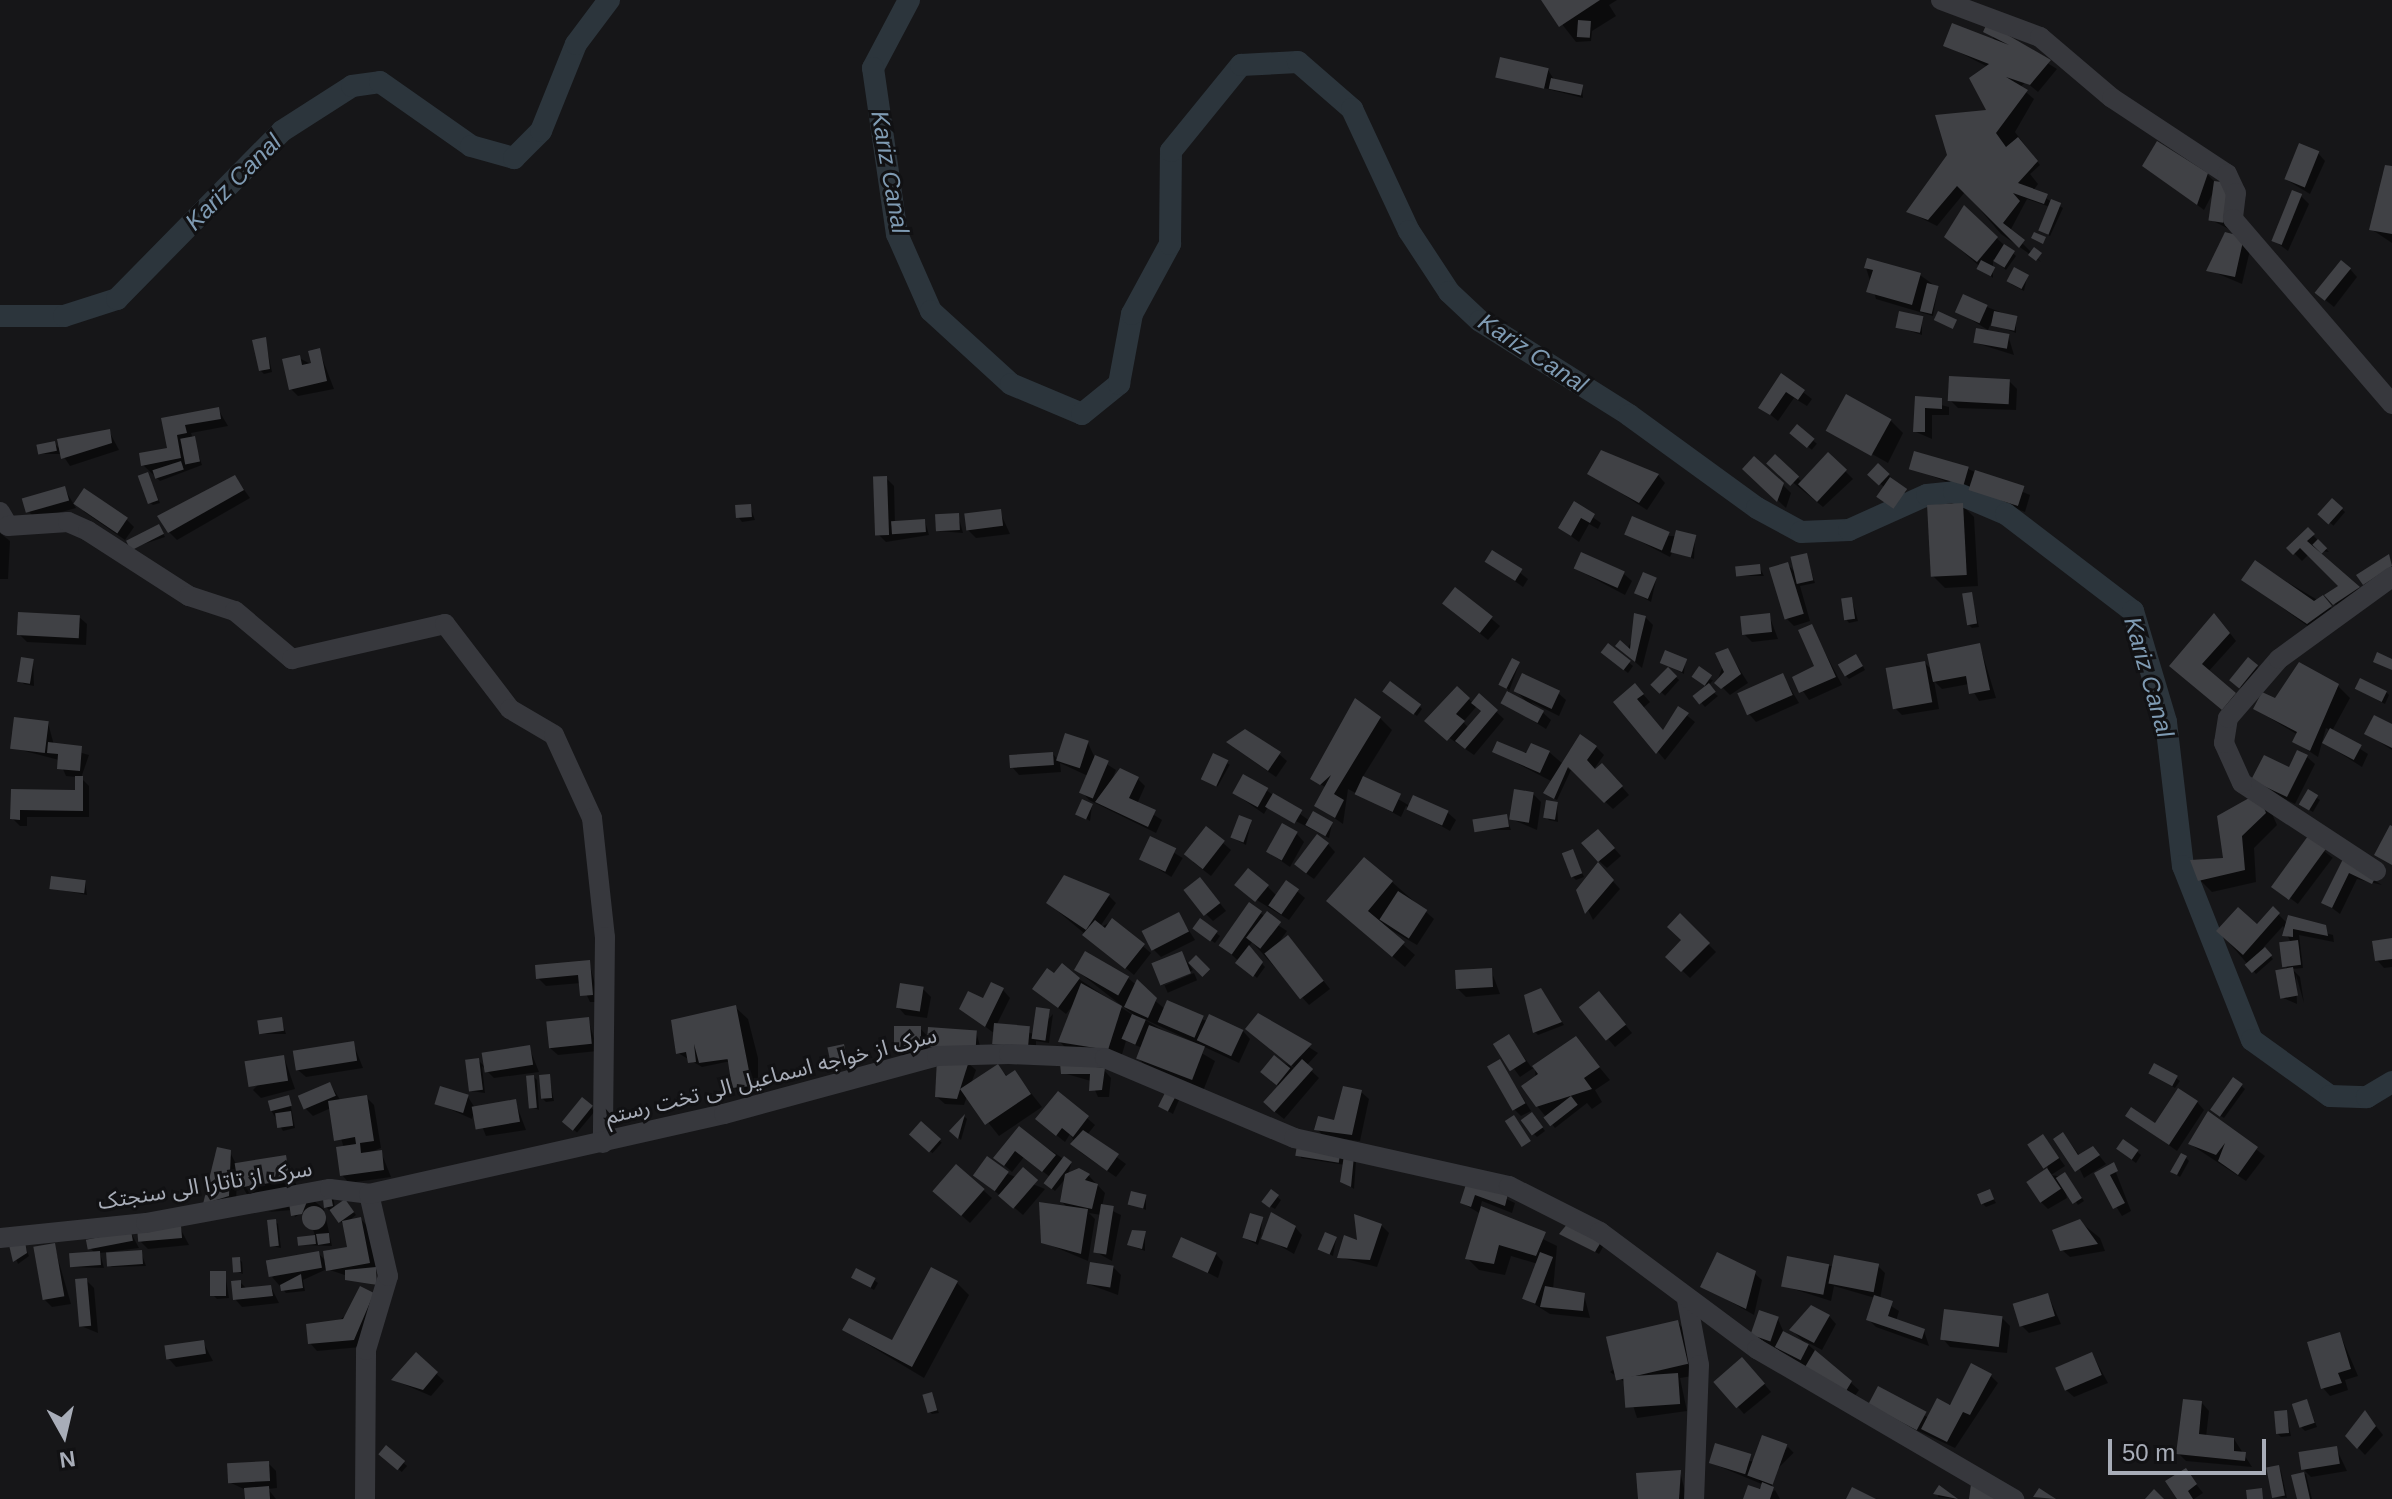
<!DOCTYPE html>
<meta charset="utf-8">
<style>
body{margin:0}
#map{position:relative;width:2392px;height:1499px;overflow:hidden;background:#161618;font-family:Arial,"Noto Sans Arabic",sans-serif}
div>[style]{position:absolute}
.shadow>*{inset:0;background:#0007;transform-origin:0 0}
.canal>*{height:22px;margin:-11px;padding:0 11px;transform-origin:11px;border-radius:11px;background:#2c353c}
.building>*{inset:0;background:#404145;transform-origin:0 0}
.round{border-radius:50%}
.minor>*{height:20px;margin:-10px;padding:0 10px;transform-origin:10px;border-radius:10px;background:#37383d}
span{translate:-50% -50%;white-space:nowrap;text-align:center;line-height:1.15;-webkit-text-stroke:6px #111113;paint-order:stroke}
.street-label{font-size:22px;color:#a8adb8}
.water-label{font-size:24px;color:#7f9bb3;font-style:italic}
.north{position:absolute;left:24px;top:1395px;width:80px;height:80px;-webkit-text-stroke:6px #111113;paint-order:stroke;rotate:172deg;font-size:22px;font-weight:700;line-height:32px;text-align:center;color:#a8adb8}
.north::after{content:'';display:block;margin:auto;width:28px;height:36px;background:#a8adb8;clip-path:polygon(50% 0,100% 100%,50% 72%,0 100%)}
.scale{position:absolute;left:2108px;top:1439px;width:158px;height:36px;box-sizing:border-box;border:4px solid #a8adb8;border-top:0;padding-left:10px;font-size:24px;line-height:28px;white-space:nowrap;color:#a8adb8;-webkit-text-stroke:6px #111113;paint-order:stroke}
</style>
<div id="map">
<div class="shadow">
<i style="clip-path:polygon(1543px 0,1617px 0,1609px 5px,1616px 16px,1592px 31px,1591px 41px,1576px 42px)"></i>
<i style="clip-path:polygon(1988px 26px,2057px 69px,2038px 92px,2026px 82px,2020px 87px,2034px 99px,2015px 132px,2040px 165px,2030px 174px,2038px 184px,2033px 191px,2063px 208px,2050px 236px,2039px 229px,2050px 207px,2027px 199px,2010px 231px,2041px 262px,2001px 234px,1965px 192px,1937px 226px,1909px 212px,1990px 111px,1988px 67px,1945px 45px,1995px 42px)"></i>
<i style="clip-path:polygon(1548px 70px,1555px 81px,1582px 87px,1583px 98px,1497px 76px)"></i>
<i style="clip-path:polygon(2318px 153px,2325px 161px,2310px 194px,2285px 179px)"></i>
<i style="clip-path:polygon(2145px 166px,2207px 174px,2216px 183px,2229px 229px,2209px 219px,2215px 189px,2204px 210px)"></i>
<i style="clip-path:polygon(2392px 168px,2392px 243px,2371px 229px)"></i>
<i style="clip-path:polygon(2301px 196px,2309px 204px,2288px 251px,2272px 239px)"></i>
<i style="clip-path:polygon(1964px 208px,2016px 256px,2006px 270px,1993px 259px,1993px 278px,1954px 244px)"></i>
<i style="clip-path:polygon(2226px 235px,2251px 246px,2242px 284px,2209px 270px)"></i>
<i style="clip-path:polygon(1866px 268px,1920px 275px,1938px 288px,1933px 316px,1876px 299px)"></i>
<i style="clip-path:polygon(2350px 269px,2357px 277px,2334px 307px,2318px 294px)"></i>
<i style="clip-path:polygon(2027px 277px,2024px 291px,2011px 284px)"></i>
<i style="clip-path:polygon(1987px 307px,2016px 318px,2016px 333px,1991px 323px,1988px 330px,1957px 311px)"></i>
<i style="clip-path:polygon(1922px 318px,1922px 335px,1898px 327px)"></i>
<i style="clip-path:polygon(2008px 335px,2014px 355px,1976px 343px)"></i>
<i style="clip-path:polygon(265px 339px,272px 372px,264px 374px,260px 370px)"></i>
<i style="clip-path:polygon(319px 350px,334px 389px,298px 396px,291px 389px,299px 358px,313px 365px)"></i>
<i style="clip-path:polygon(1782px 376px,1812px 399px,1807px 406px,1794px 398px,1778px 421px,1761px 407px)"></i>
<i style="clip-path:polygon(2009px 381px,2017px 389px,2016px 410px,1958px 408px,1950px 400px)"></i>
<i style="clip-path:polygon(1917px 399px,1949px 407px,1949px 415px,1932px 415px,1932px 439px,1916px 432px)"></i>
<i style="clip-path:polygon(218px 409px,228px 426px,191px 433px,202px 465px,160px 481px,143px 465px,169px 450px,164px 419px)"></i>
<i style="clip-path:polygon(1891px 421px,1903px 433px,1888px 463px,1831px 431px)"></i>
<i style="left:1797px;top:427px;width:26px;height:8px;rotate:40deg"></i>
<i style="clip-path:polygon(109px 431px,119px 450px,70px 466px,62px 454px,40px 454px,54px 443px,61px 450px)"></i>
<i style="clip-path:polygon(1828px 454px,1853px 479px,1823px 507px,1769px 463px,1775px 457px,1801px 481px)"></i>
<i style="clip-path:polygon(1755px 458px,1791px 493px,1786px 508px,1745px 469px)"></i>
<i style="clip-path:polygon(1878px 465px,1913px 498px,1901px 515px,1878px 497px,1885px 488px,1870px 474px)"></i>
<i style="clip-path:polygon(1911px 468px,1968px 469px,2030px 495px,2025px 512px)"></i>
<i style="clip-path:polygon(1590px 473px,1658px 475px,1665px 483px,1647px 510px)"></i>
<i style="clip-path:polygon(147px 474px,160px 503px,153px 505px,149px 502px)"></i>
<i style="clip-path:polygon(235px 477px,250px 498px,177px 540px,169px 532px)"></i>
<i style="clip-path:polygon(886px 478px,894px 486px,895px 524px,925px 521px,929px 535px,886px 542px,878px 534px)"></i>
<i style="clip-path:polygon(64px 488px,76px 508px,36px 519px,29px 512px)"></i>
<i style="left:2332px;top:501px;width:17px;height:18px;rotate:40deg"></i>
<i style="clip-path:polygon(1574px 504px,1601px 523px,1598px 529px,1589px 524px,1579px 542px,1560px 528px)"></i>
<i style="clip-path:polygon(1962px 505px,1974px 517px,1978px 586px,1945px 588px,1933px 576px)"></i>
<i style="clip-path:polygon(750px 506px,755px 520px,742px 522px,739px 518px)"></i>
<i style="clip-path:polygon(83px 511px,127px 520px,134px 527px,125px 540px)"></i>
<i style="clip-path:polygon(1000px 512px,1010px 534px,976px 538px,968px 530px)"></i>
<i style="clip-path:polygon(958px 515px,963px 533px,938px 531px)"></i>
<i style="clip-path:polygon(159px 527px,165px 537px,132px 548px)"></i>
<i style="clip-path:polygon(2308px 530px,2329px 552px,2313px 550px,2366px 595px,2342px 612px,2327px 595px,2342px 587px,2309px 554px,2302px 561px,2289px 548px)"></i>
<i style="clip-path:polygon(0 533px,10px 541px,8px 579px,0 579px)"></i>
<i style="clip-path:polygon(1626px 534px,1695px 537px,1694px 559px,1673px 551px,1670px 557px)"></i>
<i style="clip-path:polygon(1493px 552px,1528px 579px,1523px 587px,1487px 561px)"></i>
<i style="clip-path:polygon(1806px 556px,1815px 583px,1800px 586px,1810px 621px,1794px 626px,1787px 619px,1787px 564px,1795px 572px)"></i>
<i style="clip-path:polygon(2255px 563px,2331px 608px,2342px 619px,2320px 635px,2244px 580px)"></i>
<i style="clip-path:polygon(1759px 566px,1764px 576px,1738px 576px)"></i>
<i style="clip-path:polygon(1576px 569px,1624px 574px,1632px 581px,1625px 595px)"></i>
<i style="clip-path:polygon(1656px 580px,1651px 602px,1635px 593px)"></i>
<i style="clip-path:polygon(1456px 589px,1500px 626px,1488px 640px,1452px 611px)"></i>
<i style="clip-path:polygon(1971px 594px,1979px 627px,1972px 628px,1969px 625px)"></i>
<i style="clip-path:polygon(1852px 600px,1858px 621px,1849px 623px,1846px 619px)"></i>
<i style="clip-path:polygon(1769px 615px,1778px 639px,1752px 642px,1744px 634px)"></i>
<i style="clip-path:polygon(79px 617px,87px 624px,86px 645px,27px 642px,19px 634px)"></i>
<i style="clip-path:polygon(1645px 617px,1653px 625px,1642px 668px,1625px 653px)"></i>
<i style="clip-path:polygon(2222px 623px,2236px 641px,2208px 672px,2242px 702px,2230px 716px,2179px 673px)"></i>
<i style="clip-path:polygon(1811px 626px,1842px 685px,1809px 700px,1794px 678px,1817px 667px)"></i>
<i style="clip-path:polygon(1609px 646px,1633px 666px,1628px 673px,1607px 656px)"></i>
<i style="clip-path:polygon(1980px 646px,1996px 698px,1979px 701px,1969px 684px,1942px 689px,1934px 681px,1939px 709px,1902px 715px,1894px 707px,1925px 663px,1932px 670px)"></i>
<i style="clip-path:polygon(1728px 651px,1748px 683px,1730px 695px,1717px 682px)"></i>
<i style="clip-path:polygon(1859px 659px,1865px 670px,1849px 679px,1846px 676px)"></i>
<i style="left:2249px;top:660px;width:15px;height:26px;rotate:42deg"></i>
<i style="clip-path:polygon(33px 661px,34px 686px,24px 684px,21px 681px)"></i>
<i style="clip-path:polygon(1685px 661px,1684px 674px,1662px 662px)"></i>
<i style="clip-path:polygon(1519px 664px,1508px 694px,1528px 703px,1515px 690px,1558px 693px,1566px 700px,1559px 716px,1531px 702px,1551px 720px,1546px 729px,1503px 702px,1509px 690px,1501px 684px)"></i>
<i style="left:1668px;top:670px;width:15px;height:21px;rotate:42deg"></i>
<i style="clip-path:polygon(1694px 676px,1713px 680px,1707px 688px,1718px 696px,1705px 707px,1696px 697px,1707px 687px)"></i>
<i style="clip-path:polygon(1783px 676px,1799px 703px,1756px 722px,1749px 714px)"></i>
<i style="clip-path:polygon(2338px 686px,2350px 698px,2332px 731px,2368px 754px,2362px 767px,2324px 743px,2331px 731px,2326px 728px,2318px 757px,2295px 742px,2298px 735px,2255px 709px)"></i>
<i style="clip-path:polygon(evenodd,1457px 689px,1473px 703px,1479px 696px,1504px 719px,1474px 755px,1435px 728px,1457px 689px,1477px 706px,1483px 712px,1469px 728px,1463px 722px,1477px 706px)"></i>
<i style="clip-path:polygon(2357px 689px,2386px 692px,2389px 695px,2385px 704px)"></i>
<i style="clip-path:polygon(1642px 693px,1650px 702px,1643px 708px,1664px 733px,1679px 709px,1695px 722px,1665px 760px,1615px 702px)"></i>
<i style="clip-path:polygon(1388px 694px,1419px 706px,1422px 709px,1417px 716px)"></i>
<i style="clip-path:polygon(1380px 718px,1392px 730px,1362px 778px,1410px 806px,1448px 813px,1456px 820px,1450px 831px,1406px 806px,1401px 817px,1348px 789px,1343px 824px,1317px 806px,1327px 788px,1316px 782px)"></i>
<i style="clip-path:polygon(48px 723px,54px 745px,89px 755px,81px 778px,89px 786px,89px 817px,27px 817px,27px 826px,20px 826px,12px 818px,13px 791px,77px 792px,77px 777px,66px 776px,59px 760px,13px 748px)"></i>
<i style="clip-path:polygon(2392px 726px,2392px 750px,2367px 734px)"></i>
<i style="clip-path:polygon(1088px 743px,1094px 756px,1116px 770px,1111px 782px,1138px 779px,1145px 786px,1137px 804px,1162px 820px,1156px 833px,1089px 800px,1082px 792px,1088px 776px,1060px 763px,1061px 772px,1019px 775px,1012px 767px,1053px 754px,1058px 760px)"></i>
<i style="clip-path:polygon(1596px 747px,1604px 755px,1589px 776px,1610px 773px,1629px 795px,1613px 809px,1571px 770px,1557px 800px,1549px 796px,1551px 781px,1495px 752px,1549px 752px,1570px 770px)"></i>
<i style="clip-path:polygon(1236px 749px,1279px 754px,1287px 761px,1276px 777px)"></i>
<i style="left:1214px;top:756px;width:18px;height:25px;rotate:29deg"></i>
<i style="clip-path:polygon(2307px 757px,2315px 764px,2295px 804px,2261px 787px)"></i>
<i style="clip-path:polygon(1266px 790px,1310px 821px,1332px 824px,1329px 838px,1268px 807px,1264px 814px,1234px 793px)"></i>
<i style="clip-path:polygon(2308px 792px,2320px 800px,2313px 812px,2304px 807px)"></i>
<i style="clip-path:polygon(1533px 794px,1541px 802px,1537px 830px,1511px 819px)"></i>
<i style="clip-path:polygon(1557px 804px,1558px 822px,1549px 820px,1546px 817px)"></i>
<i style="clip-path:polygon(1092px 805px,1090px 821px,1078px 814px)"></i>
<i style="clip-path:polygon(2269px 807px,2277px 825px,2254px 848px,2256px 882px,2212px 892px,2200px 880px,2226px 860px,2219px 817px)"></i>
<i style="clip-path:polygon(1506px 816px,1511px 830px,1475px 830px)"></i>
<i style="clip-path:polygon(1251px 822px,1246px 845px,1231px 837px)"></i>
<i style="clip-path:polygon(1297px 834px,1304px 842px,1290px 867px,1268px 852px)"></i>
<i style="left:1151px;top:839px;width:37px;height:22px;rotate:31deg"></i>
<i style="clip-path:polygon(1606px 839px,1621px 856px,1607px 868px,1599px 861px)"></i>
<i style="left:2308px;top:839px;width:31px;height:58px;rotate:37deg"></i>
<i style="clip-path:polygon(1223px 843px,1231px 850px,1211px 876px,1193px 862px)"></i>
<i style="clip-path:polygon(1328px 844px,1335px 852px,1314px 879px,1304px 872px)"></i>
<i style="clip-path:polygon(1572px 851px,1584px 877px,1576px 880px,1573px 877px)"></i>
<i style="clip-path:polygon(2344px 862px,2382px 885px,2357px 879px,2340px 914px,2324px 902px)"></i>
<i style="clip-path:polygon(1598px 865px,1620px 889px,1593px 920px,1578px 890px)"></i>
<i style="clip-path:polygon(85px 882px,87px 895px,51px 888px)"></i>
<i style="clip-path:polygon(1286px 882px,1305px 898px,1289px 920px,1244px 892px,1267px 886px,1276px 895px)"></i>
<i style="clip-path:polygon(1392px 882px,1434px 919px,1417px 945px,1379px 923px,1415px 955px,1405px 967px,1341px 913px)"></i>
<i style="clip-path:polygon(1207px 887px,1226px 911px,1213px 921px,1205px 913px)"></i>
<i style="clip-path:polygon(1109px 896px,1116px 903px,1099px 928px,1113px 921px,1151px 953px,1134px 975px,1048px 903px)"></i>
<i style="clip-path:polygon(2273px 909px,2286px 922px,2333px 935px,2334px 942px,2299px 935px,2303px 968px,2292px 969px,2300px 977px,2304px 1003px,2296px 975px,2297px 1004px,2281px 997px,2291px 943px,2283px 926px,2263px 948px,2273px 959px,2256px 974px,2226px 939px,2258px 927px)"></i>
<i style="clip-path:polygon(1260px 913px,1287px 931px,1277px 945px,1295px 945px,1330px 989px,1309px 1005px,1252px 942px,1248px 948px,1265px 967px,1257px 978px,1221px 945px)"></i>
<i style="clip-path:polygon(1179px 915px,1195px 940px,1161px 957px,1154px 950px)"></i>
<i style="clip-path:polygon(1680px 916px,1716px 952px,1690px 978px,1668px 957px,1684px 940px)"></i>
<i style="clip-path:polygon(1200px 921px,1220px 936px,1215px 943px,1198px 931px)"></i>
<i style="clip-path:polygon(2392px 940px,2392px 967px,2384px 968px,2377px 960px)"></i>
<i style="clip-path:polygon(1182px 954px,1193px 970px,1163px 985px,1155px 965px)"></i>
<i style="clip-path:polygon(589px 962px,600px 1002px,590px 1002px,581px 983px,546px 986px,538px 978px)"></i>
<i style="clip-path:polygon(1076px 970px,1128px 978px,1165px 1009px,1243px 1031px,1250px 1039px,1239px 1063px,1142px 1018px,1215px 1061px,1203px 1091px,1150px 1070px,1138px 1058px,1142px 1048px,1126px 1041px,1120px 1061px,1072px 1054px,1060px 1042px,1074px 1004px,1066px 1014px,1034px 989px,1055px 976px,1079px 979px,1140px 1020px)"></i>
<i style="clip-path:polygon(1491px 970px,1500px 994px,1466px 997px,1458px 989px)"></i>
<i style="left:1194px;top:973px;width:8px;height:32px;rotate:67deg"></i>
<i style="clip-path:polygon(923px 989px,931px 997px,927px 1018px,905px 1015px,898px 1007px)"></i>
<i style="clip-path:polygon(1003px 990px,1010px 998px,996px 1026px,1035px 1034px,1053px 1014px,1049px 1043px,1036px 1041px,1036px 1053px,1002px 1051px,995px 1034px,962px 1009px)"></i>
<i style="clip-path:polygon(1544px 994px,1564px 1025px,1538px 1035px,1535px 1032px)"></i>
<i style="clip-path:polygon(1606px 1001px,1632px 1033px,1615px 1047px,1582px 1008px)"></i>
<i style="clip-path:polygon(735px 1007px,748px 1019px,758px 1058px,758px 1093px,742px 1095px,734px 1087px,731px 1061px,702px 1067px,678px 1053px)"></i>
<i style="clip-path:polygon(1259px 1015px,1318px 1053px,1306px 1066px,1319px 1078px,1284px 1119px,1274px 1111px,1280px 1087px,1263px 1071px,1275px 1058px,1296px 1069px,1255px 1036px)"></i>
<i style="clip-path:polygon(281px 1019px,286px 1034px,261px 1034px)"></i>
<i style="clip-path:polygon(588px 1019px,598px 1051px,558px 1055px,550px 1048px)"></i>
<i style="clip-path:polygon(920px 1028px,929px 1038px,976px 1032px,983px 1056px,936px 1054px,928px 1045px,928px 1056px,904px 1057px,896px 1049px)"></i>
<i style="clip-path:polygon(1508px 1036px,1532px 1068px,1576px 1039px,1610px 1080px,1595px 1090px,1602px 1102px,1592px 1109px,1587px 1103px,1555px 1128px,1537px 1106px,1535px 1067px,1520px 1077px,1496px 1044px)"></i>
<i style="clip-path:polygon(353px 1043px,363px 1068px,306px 1077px,298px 1070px)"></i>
<i style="clip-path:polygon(844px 1046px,849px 1060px,835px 1063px,832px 1060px)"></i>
<i style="clip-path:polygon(529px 1047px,539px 1072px,494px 1078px,482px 1066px,485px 1093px,471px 1091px,478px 1060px,486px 1068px)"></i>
<i style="clip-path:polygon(284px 1057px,295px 1089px,261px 1098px,253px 1090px)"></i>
<i style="clip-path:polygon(1500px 1061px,1531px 1111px,1521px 1116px,1514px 1109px)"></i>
<i style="clip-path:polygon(968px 1063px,976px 1070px,971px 1084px,998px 1066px,1008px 1077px,1015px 1073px,1042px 1107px,999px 1136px,967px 1096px,964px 1105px,945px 1104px,937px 1097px)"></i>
<i style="clip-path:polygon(1104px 1070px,1111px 1078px,1109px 1097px,1098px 1097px,1091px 1081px,1063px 1073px)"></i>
<i style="clip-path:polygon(549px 1076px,554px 1101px,546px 1102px,542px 1098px)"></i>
<i style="clip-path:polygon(2153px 1076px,2176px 1078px,2180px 1081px,2175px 1088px)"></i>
<i style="clip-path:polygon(534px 1077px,537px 1080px,539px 1110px,531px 1107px)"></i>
<i style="clip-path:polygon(2234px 1080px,2245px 1089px,2224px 1118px,2216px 1113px)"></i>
<i style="clip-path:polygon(330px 1084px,341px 1101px,366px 1097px,374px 1105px,381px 1148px,365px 1154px,381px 1152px,391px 1177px,349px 1183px,342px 1175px,344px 1148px,331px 1108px,313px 1116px,305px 1108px)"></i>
<i style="clip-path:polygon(1361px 1092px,1369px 1099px,1360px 1141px,1324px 1137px,1317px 1129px,1335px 1122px)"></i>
<i style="clip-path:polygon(1181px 1095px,1173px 1114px,1161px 1107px)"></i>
<i style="clip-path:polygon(289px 1097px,295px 1128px,283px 1131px,271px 1110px)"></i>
<i style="clip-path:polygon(468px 1097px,475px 1108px,515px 1101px,526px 1130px,486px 1136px,475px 1109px,472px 1119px,436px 1103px)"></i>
<i style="left:582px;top:1100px;width:17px;height:28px;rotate:40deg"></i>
<i style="clip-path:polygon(2197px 1102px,2204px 1110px,2177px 1151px,2128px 1116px,2156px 1126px)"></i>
<i style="clip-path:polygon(2209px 1114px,2265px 1156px,2246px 1181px,2190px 1144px)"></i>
<i style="clip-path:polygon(965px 1117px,967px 1119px,961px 1140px,951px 1131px)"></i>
<i style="clip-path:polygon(1087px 1118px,1095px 1125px,1087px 1135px,1126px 1164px,1116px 1177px,1080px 1152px,1070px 1134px,1065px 1142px,1045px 1126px)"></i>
<i style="clip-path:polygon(1535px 1118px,1545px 1131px,1537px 1137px,1534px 1134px)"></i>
<i style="left:921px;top:1124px;width:28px;height:14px;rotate:42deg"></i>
<i style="clip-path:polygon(1019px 1129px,1071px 1164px,1068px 1175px,1089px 1176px,1105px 1193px,1102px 1206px,1121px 1215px,1112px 1261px,1094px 1251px,1101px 1215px,1089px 1213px,1095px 1219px,1088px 1261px,1043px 1242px,1068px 1208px,1062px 1202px,1067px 1177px,1055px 1191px,1045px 1183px,1050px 1177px,1024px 1157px,1012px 1172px,1004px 1165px)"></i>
<i style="clip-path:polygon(2063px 1134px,2080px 1156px,2093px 1148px,2106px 1164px,2084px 1178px)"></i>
<i style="clip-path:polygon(2043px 1136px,2065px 1166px,2051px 1175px,2068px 1178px,2084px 1201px,2078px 1205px,2063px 1184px,2067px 1198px,2048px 1209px,2041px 1202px,2048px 1170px)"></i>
<i style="clip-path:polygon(2124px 1141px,2141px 1155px,2136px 1163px,2121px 1152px)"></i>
<i style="clip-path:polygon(1299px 1148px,1356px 1161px,1354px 1189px,1342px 1181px,1345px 1165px,1301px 1158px)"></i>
<i style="clip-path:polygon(230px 1152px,237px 1166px,285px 1157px,297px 1187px,248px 1196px,237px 1178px,236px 1203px,212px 1210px)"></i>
<i style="clip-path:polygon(2186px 1158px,2189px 1161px,2180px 1177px,2172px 1172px)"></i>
<i style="clip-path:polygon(2113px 1165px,2131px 1211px,2122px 1216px,2096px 1174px)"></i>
<i style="clip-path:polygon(956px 1166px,992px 1198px,970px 1223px,942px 1198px)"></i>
<i style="clip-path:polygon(1008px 1174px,1045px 1189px,1023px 1215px,984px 1182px)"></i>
<i style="clip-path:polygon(1469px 1181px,1515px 1203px,1512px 1213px,1482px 1201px,1480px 1208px,1557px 1246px,1553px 1290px,1584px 1295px,1590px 1318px,1550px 1314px,1528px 1300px,1538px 1264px,1511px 1256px,1505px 1275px,1479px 1270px,1467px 1258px,1481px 1214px,1462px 1203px)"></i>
<i style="clip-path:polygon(1989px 1191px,1996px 1203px,1986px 1207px,1983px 1204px)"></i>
<i style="clip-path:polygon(1271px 1192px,1281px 1200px,1275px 1209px,1268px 1205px)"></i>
<i style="clip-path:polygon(333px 1196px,335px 1208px,348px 1204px,356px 1215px,347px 1222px,361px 1219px,368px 1227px,380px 1287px,327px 1269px,303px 1280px,305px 1291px,286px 1293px,272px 1277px,318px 1253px,327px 1262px,349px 1248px,343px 1224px,326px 1207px)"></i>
<i style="clip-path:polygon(1146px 1197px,1146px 1210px,1130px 1203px)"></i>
<i style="clip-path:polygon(313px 1200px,324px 1209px,332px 1246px,300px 1245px,299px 1238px,315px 1236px,307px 1210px,295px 1217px,292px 1210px,268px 1212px)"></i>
<i style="clip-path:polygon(1262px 1219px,1261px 1235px,1295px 1227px,1302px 1235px,1294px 1254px,1261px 1235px,1258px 1245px,1244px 1238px)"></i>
<i style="clip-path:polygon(275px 1221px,278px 1224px,281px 1248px,272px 1246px)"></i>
<i style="clip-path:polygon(2079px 1221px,2100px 1238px,2105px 1251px,2070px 1257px,2062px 1250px)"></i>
<i style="clip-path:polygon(1381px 1225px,1389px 1233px,1377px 1267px,1339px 1257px)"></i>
<i style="clip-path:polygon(180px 1228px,189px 1245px,148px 1249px,141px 1242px)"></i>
<i style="clip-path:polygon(131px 1233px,139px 1248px,100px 1253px,104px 1268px,73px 1267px,95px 1253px,88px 1246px)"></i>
<i style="clip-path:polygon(1145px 1233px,1145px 1251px,1129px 1245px)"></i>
<i style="clip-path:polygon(1561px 1234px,1600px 1244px,1603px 1247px,1599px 1254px)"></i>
<i style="clip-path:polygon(1336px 1239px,1333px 1256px,1320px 1249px)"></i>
<i style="clip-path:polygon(24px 1244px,29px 1256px,18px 1264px,11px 1246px)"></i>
<i style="clip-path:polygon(54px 1245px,71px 1304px,52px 1307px,44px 1299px)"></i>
<i style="clip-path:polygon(141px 1252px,146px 1266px,110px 1267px)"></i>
<i style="clip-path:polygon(1216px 1254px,1223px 1262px,1218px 1278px,1175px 1256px)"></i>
<i style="clip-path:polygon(239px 1259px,242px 1262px,243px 1274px,235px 1271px)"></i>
<i style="clip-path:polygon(1829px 1266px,1878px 1266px,1885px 1273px,1880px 1299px,1899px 1311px,1896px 1321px,1924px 1331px,1929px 1346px,1876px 1327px,1868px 1319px,1875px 1298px,1834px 1286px,1831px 1301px,1784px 1286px)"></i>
<i style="clip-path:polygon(1113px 1267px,1121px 1275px,1118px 1295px,1088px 1284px)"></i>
<i style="clip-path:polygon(225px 1273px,229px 1298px,217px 1299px,213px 1295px)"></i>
<i style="clip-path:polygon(1754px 1273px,1762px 1280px,1754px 1315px,1703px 1286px)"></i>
<i style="clip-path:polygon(86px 1280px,94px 1288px,98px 1333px,81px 1326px)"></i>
<i style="clip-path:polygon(856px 1280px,874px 1280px,878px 1283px,874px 1290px)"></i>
<i style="clip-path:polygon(240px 1282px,247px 1289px,271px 1287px,279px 1303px,242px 1307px,235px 1299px)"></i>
<i style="clip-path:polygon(957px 1283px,969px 1295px,924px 1378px,844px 1330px,893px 1343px)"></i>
<i style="clip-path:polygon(373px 1294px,361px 1347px,317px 1351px,310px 1343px)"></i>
<i style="clip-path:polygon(2048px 1295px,2061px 1324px,2029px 1333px,2021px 1325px)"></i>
<i style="clip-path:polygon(1829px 1316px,1836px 1324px,1822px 1350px,1803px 1340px,1859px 1390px,1854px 1397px,1753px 1335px,1778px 1319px,1784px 1333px,1805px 1343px,1792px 1330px)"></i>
<i style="clip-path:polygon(2002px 1318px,2010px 1326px,2007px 1353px,1950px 1347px,1943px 1339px)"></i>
<i style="clip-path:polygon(1677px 1322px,1689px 1334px,1699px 1375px,1680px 1378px,1687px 1411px,1637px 1418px,1626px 1383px,1610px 1372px)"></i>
<i style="clip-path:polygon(2340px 1334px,2358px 1376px,2345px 1380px,2348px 1390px,2330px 1396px,2323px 1388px)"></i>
<i style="clip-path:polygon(203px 1342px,213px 1361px,176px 1367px,169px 1359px)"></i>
<i style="clip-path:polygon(2092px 1354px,2108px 1383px,2074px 1397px,2066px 1390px)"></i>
<i style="clip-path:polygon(416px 1355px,444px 1381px,431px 1396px,394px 1380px)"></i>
<i style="clip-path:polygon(1750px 1367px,1771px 1392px,1744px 1414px,1716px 1382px)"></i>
<i style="clip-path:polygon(1991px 1376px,1998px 1383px,1955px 1448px,1878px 1412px,1879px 1389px,1929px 1418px)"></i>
<i style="clip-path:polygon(931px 1394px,939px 1413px,932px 1414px,929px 1411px)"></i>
<i style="clip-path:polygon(2307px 1402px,2317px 1427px,2305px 1431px,2302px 1428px)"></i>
<i style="clip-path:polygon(2202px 1403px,2209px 1411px,2206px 1437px,2234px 1439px,2252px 1467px,2186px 1461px,2178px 1453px)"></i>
<i style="clip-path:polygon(2286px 1412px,2291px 1436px,2281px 1437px,2278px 1434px)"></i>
<i style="clip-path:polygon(2366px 1413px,2383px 1435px,2365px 1455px,2347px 1436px)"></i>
<i style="clip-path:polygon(1786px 1445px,1769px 1494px,1775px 1490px,1780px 1499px,1745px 1499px,1764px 1485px,1711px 1463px,1755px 1461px)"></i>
<i style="left:1788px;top:1447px;width:8px;height:44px;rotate:45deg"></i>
<i style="left:387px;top:1448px;width:27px;height:8px;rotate:42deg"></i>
<i style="clip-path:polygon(2336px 1448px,2347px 1471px,2311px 1477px,2304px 1470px)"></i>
<i style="clip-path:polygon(268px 1463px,276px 1471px,277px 1488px,268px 1489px,276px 1499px,247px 1499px,246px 1490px,231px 1483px)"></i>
<i style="clip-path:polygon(2278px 1467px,2281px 1471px,2287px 1498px,2274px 1497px)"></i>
<i style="clip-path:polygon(2185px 1470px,2203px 1493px,2194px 1499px,2179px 1499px)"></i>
<i style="clip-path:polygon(1680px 1472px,1687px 1499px,1640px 1499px)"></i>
<i style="clip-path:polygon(2306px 1474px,2312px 1499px,2299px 1499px,2293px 1476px)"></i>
<i style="clip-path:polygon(1940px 1488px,1955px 1499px,1938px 1497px)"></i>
</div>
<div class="canal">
<i style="left:909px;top:0;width:77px;rotate:117.9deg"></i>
<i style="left:873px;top:68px;width:168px;rotate:81.8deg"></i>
<i style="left:897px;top:234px;width:84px;rotate:66.2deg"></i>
<i style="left:931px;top:311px;width:108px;rotate:42.4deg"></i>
<i style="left:1011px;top:384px;width:77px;rotate:22.9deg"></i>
<i style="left:1082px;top:414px;width:48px;rotate:-39deg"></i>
<i style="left:1119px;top:384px;width:71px;rotate:-79.5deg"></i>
<i style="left:1132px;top:314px;width:80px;rotate:-61.5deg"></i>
<i style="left:1170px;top:244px;width:93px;rotate:-89.4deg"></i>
<i style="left:1171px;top:151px;width:111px;rotate:-50.9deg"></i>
<i style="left:1241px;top:65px;width:57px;rotate:-3deg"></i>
<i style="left:1298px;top:62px;width:72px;rotate:41deg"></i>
<i style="left:1352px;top:109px;width:135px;rotate:65deg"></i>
<i style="left:1409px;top:231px;width:73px;rotate:56.7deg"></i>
<i style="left:1449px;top:292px;width:42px;rotate:43.1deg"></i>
<i style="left:1480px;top:321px;width:176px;rotate:32.2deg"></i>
<i style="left:1629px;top:415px;width:158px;rotate:36deg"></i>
<i style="left:1757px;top:508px;width:50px;rotate:28.6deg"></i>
<i style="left:1801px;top:532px;width:48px;rotate:-2.4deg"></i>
<i style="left:1849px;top:530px;width:85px;rotate:-24.2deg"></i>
<i style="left:1927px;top:495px;width:27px;rotate:-6deg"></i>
<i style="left:1954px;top:492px;width:56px;rotate:22.9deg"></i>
<i style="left:2006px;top:514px;width:160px;rotate:37.4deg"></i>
<i style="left:2133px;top:611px;width:116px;rotate:73.4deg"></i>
<i style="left:2166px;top:722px;width:145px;rotate:83.3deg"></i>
<i style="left:2183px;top:866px;width:187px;rotate:68.4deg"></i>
<i style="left:2252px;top:1040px;width:96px;rotate:35.7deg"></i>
<i style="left:2330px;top:1096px;width:37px;rotate:2deg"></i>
<i style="left:2367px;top:1097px;width:29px;rotate:-31deg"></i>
<i style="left:0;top:316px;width:64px"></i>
<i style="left:64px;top:316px;width:56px;rotate:-17.8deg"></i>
<i style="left:117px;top:299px;width:235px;rotate:-45.5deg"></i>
<i style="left:282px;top:131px;width:83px;rotate:-32.7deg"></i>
<i style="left:352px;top:86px;width:28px;rotate:-8deg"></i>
<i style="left:380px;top:82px;width:111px;rotate:35.1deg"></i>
<i style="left:471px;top:146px;width:45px;rotate:15.6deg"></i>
<i style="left:514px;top:158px;width:38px;rotate:-45deg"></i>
<i style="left:541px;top:131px;width:94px;rotate:-68.1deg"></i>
<i style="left:576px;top:44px;width:55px;rotate:-53.1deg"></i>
</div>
<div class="building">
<i style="clip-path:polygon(1541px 0,1600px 0,1559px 27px)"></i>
<i style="left:1578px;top:20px;width:13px;height:17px;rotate:4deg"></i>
<i style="clip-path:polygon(1952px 23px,2009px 45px,1983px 32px,1987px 23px,2051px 60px,2030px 85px,2006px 77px,2028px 90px,1996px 133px,2006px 147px,2018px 137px,2038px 161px,2018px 183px,2048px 194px,2044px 204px,2013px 193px,2020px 201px,2003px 223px,2025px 240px,2019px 248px,1957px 186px,1928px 220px,1906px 212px,1947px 155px,1935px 115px,1986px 110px,1969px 78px,1989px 64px,1943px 46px)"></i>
<i style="left:1500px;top:57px;width:50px;height:21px;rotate:13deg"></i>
<i style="left:1551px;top:78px;width:33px;height:11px;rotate:12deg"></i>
<i style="clip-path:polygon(2157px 141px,2208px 173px,2197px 205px,2142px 166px)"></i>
<i style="left:2299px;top:143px;width:22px;height:39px;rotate:22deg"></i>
<i style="clip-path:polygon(2385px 165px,2392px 166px,2392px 234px,2369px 230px)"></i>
<i style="left:2214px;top:181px;width:15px;height:40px;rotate:8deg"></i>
<i style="left:2292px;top:190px;width:11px;height:55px;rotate:22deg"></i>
<i style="left:2051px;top:199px;width:11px;height:34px;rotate:22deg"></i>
<i style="clip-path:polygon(1964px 205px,1998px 237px,1977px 262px,1944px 237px)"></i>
<i style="clip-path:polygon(2034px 232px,2046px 237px,2043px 244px,2031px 238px)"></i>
<i style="clip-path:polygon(2225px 232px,2244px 237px,2235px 277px,2206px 271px)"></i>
<i style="left:2004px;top:244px;width:13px;height:20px;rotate:32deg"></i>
<i style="left:2034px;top:247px;width:10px;height:10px;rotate:37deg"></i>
<i style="clip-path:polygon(1867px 258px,1921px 273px,1912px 305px,1866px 292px,1873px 270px,1864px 268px)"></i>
<i style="left:1981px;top:260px;width:16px;height:10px;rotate:27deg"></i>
<i style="left:2341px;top:260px;width:13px;height:42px;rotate:39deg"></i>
<i style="left:2014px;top:267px;width:17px;height:16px;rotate:28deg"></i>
<i style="left:1927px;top:283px;width:12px;height:29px;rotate:14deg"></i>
<i style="left:1963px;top:294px;width:27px;height:20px;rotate:24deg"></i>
<i style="left:1899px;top:311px;width:25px;height:17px;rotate:12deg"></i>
<i style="left:1938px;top:311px;width:21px;height:10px;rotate:25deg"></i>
<i style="left:1994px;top:311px;width:24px;height:15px;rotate:12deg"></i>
<i style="left:1976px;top:328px;width:34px;height:15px;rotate:10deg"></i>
<i style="clip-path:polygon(266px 337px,270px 369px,259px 371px,252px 340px)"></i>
<i style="clip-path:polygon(320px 348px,327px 381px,289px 390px,282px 359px,300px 355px,302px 365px,311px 363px,308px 351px)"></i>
<i style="clip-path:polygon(1781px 373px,1805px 390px,1798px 400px,1786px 392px,1770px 415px,1758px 408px)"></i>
<i style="left:1949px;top:376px;width:61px;height:25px;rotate:3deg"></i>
<i style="left:1846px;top:394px;width:52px;height:42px;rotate:29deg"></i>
<i style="clip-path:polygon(1915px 396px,1942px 398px,1942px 409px,1925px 408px,1925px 432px,1913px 432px)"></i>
<i style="clip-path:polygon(219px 407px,221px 419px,185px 425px,187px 433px,177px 435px,181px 458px,141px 466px,139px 453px,167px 448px,161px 418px)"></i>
<i style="left:1797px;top:424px;width:23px;height:12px;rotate:40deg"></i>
<i style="clip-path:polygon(110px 429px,112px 443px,61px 459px,57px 439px)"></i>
<i style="left:195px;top:436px;width:26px;height:15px;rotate:79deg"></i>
<i style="left:55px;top:441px;width:10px;height:19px;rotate:79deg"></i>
<i style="clip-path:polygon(1601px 450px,1659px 474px,1639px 503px,1587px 474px)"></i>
<i style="left:1914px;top:451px;width:57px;height:19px;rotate:16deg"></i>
<i style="left:1828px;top:452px;width:26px;height:44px;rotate:43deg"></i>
<i style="left:1775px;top:454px;width:33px;height:13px;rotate:43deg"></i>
<i style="clip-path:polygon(1754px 456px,1784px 483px,1777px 502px,1742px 469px)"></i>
<i style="left:181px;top:461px;width:9px;height:30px;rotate:72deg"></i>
<i style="left:1878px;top:463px;width:16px;height:16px;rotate:43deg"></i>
<i style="left:1975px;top:470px;width:52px;height:21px;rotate:18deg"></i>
<i style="left:148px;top:472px;width:30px;height:11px;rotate:70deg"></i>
<i style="clip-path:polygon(235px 475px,244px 490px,168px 533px,157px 516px)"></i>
<i style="left:887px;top:476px;width:59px;height:14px;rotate:88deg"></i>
<i style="left:1890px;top:477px;width:21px;height:24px;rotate:35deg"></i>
<i style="left:65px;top:486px;width:15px;height:45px;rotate:74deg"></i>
<i style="left:84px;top:488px;width:53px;height:19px;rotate:34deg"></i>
<i style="left:2332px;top:498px;width:15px;height:22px;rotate:42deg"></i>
<i style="clip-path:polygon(1574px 501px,1595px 514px,1590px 523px,1581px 518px,1571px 536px,1558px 528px)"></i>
<i style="left:1963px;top:503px;width:72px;height:36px;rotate:87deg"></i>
<i style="left:751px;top:504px;width:13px;height:16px;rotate:86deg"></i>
<i style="left:1001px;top:509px;width:17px;height:37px;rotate:83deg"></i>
<i style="left:959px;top:513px;width:17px;height:24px;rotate:87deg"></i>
<i style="left:1632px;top:516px;width:41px;height:20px;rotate:23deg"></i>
<i style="left:925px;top:519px;width:13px;height:34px;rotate:86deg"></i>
<i style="left:159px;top:524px;width:11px;height:37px;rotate:63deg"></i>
<i style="clip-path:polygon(2308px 527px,2315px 534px,2307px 541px,2360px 587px,2333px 605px,2324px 595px,2338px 586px,2300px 548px,2293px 555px,2286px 548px)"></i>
<i style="left:1676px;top:530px;width:21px;height:23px;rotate:14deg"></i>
<i style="left:2318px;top:539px;width:13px;height:8px;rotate:45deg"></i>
<i style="left:1492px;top:550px;width:36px;height:14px;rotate:32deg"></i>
<i style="left:1581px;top:552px;width:48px;height:18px;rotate:24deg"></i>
<i style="left:1807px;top:553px;width:28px;height:17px;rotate:77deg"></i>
<i style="clip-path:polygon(2389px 554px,2392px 566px,2363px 585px,2356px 575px)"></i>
<i style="clip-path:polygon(2255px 560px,2314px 601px,2323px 595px,2332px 606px,2307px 624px,2241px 580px)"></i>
<i style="left:1788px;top:562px;width:54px;height:20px;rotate:73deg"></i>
<i style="left:1760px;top:564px;width:10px;height:25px;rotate:84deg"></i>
<i style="left:1643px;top:572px;width:15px;height:23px;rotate:23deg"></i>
<i style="left:1455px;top:587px;width:48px;height:21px;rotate:38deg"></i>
<i style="left:1972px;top:592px;width:32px;height:10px;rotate:81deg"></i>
<i style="left:1852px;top:597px;width:22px;height:11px;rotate:82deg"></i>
<i style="left:18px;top:612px;width:62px;height:23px;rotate:3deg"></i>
<i style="clip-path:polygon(1634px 613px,1646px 616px,1635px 662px,1615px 646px,1620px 640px,1630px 649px)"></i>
<i style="left:1770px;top:613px;width:19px;height:30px;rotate:84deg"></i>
<i style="clip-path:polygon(2214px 613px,2230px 633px,2202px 664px,2236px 693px,2222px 710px,2169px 666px)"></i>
<i style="clip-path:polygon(1812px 624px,1836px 677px,1799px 693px,1792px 677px,1814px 666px,1798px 630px)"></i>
<i style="left:1608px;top:643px;width:29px;height:12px;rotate:38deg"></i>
<i style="clip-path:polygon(1980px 643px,1990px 690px,1969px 694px,1966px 676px,1933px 682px,1927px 654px)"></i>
<i style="clip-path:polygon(1728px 648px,1741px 674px,1721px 689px,1714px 683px,1724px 672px,1715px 653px)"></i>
<i style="left:1665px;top:650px;width:24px;height:14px;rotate:22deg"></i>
<i style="clip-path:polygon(2377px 652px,2392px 659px,2392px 670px,2373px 662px)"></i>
<i style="left:1856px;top:654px;width:14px;height:21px;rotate:60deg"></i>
<i style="left:21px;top:657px;width:13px;height:25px;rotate:9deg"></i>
<i style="left:2248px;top:657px;width:13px;height:30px;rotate:39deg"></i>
<i style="left:1512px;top:658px;width:9px;height:30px;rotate:27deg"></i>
<i style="left:1925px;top:661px;width:42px;height:40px;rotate:80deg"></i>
<i style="clip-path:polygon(2299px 662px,2339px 684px,2310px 751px,2292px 742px,2297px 732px,2253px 709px,2262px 692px,2275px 698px)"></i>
<i style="left:1699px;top:666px;width:16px;height:13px;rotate:35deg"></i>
<i style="left:1668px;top:667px;width:13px;height:25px;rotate:45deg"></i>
<i style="left:1522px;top:673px;width:42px;height:20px;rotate:25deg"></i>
<i style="left:1783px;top:673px;width:24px;height:50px;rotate:66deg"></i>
<i style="left:2360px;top:678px;width:30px;height:12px;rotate:26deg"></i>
<i style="left:1390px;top:681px;width:39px;height:13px;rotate:37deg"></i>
<i style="clip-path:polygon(1635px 683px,1644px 694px,1637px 699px,1663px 730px,1678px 706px,1689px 713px,1656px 754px,1613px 702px)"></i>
<i style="left:1709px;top:683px;width:11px;height:21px;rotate:52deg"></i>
<i style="clip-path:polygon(1457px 686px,1470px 698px,1456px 714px,1465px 721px,1447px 741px,1424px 721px)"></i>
<i style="left:1507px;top:691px;width:42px;height:14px;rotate:28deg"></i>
<i style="clip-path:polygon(1479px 693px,1498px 710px,1465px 749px,1455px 741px,1481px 711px,1471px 703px)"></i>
<i style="clip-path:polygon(1355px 698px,1381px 717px,1334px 794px,1344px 800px,1335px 818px,1314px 806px,1331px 775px,1320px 785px,1310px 779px)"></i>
<i style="clip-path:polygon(2374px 715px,2392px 724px,2392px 748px,2364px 734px)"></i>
<i style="left:14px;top:717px;width:35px;height:32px;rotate:7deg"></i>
<i style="left:2330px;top:728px;width:36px;height:17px;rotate:28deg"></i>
<i style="clip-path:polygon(1245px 729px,1281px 752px,1268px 771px,1226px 742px)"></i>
<i style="left:1065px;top:733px;width:25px;height:29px;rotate:18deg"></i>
<i style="clip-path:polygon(1580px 734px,1597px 746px,1587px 760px,1595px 769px,1602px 763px,1623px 786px,1604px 803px,1568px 767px,1554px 799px,1543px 793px)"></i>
<i style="clip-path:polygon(1497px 741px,1526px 753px,1531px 743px,1550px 751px,1540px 773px,1492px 752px)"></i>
<i style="clip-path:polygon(48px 742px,82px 746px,80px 771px,57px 769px,58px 754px,47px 753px)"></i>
<i style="clip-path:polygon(2297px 750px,2308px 755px,2287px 797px,2251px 780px,2264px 755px,2289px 767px)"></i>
<i style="left:1053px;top:752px;width:13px;height:44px;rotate:86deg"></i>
<i style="left:1213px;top:753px;width:17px;height:29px;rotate:25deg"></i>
<i style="left:1095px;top:755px;width:15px;height:41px;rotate:23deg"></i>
<i style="clip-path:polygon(1120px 768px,1139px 777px,1129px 798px,1156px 810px,1148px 827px,1095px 802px)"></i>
<i style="left:1243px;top:774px;width:29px;height:22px;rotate:29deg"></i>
<i style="clip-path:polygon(75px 776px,83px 776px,83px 811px,20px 810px,20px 820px,10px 819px,11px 789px,75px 790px)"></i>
<i style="left:1363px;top:776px;width:42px;height:20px;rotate:25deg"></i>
<i style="left:1514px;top:789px;width:20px;height:31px;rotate:9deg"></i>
<i style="left:2308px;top:789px;width:12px;height:18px;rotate:31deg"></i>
<i style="left:1273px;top:793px;width:34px;height:16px;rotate:30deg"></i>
<i style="clip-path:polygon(2258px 793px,2266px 813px,2242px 836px,2245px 870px,2198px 881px,2190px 860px,2223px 858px,2217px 816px)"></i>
<i style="left:1413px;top:795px;width:39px;height:16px;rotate:24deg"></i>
<i style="left:1082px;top:799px;width:12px;height:17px;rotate:24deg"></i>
<i style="left:1546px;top:800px;width:12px;height:18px;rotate:9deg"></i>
<i style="left:1313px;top:811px;width:23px;height:16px;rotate:29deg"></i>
<i style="left:1507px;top:814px;width:13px;height:35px;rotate:81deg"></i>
<i style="left:1239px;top:815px;width:14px;height:24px;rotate:21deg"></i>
<i style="left:1282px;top:823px;width:18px;height:33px;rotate:29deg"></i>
<i style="clip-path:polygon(2390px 825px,2392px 826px,2392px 865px,2374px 855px)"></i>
<i style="left:1206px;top:826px;width:24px;height:36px;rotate:38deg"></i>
<i style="clip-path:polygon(1598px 829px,1615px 848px,1598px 862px,1614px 880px,1585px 914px,1576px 890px,1598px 862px,1581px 843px)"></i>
<i style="left:1317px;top:834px;width:15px;height:38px;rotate:37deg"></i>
<i style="left:1150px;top:836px;width:29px;height:26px;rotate:25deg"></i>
<i style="left:2308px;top:836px;width:22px;height:63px;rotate:36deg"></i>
<i style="left:1573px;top:849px;width:26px;height:12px;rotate:69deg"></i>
<i style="clip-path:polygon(1364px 857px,1393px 881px,1368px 911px,1405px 942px,1392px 957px,1326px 901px)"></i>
<i style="clip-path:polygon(2343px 859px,2376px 876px,2372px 884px,2349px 873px,2332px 908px,2321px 903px)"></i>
<i style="left:1248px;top:868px;width:27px;height:22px;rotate:39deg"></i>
<i style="clip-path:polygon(1064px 875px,1110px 894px,1086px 930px,1046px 903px)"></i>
<i style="left:51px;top:876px;width:35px;height:13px;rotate:7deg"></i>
<i style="left:1200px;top:877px;width:33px;height:21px;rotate:52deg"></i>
<i style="left:1286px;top:880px;width:16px;height:31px;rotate:35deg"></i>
<i style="left:1398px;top:891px;width:35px;height:34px;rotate:33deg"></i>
<i style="left:1249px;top:902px;width:16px;height:53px;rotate:35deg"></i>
<i style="clip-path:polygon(2273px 906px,2280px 913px,2243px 955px,2216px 931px,2238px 907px,2257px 924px)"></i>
<i style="left:1267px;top:911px;width:18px;height:34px;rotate:38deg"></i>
<i style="left:1179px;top:912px;width:22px;height:42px;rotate:63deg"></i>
<i style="clip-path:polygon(1680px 913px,1710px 943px,1681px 972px,1665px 957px,1681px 940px,1667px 927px)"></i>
<i style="clip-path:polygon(2288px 915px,2326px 925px,2328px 936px,2293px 929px,2293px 937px,2282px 936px)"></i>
<i style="clip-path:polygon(1112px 918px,1145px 944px,1125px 969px,1082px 935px,1095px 920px,1105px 928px)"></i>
<i style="left:1200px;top:918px;width:22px;height:13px;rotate:36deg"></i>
<i style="left:1288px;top:935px;width:58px;height:30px;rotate:52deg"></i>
<i style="clip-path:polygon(2392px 938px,2392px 959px,2375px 961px,2372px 941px)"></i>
<i style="left:2298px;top:940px;width:25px;height:19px;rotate:83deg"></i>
<i style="clip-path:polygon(1249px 945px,1263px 962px,1253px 977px,1235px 963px)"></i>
<i style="left:2265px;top:947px;width:11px;height:27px;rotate:49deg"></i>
<i style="left:1085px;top:951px;width:51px;height:22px;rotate:30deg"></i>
<i style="left:1182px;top:951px;width:24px;height:33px;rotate:68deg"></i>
<i style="left:1196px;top:955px;width:20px;height:11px;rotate:45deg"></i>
<i style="clip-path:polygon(590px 960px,593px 995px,580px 996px,578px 975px,536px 979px,535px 965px)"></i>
<i style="clip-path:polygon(1062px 963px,1080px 978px,1058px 1008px,1032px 989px,1047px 968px,1054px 973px)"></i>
<i style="left:2293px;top:967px;width:29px;height:18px;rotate:80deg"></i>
<i style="left:1492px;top:968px;width:19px;height:37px;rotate:87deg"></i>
<i style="clip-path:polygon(1137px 979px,1157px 998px,1148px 1018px,1124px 1007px)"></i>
<i style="clip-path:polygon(991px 982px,1004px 988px,985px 1027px,959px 1009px,968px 991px,983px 998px)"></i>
<i style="left:900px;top:983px;width:24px;height:25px;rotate:9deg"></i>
<i style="clip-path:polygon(1081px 983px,1122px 1006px,1108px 1050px,1058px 1042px)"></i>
<i style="clip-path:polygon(1541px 988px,1562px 1022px,1533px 1033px,1524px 995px)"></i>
<i style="left:1599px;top:991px;width:43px;height:26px;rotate:51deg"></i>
<i style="left:1167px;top:1000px;width:40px;height:24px;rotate:23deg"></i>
<i style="clip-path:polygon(736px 1005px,752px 1086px,732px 1088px,725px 1042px,728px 1059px,699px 1063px,694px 1044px,696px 1062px,688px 1063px,686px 1052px,676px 1054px,671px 1020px)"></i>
<i style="left:1036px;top:1007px;width:14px;height:32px;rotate:8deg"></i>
<i style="clip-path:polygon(1258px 1013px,1312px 1044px,1291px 1066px,1245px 1029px)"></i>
<i style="left:1132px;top:1014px;width:15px;height:27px;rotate:23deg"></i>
<i style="left:1209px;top:1014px;width:38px;height:29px;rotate:25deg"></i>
<i style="left:282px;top:1017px;width:14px;height:25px;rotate:82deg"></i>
<i style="left:589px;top:1017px;width:27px;height:43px;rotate:84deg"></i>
<i style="left:994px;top:1023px;width:36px;height:21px;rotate:5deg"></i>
<i style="left:1149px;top:1025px;width:60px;height:36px;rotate:21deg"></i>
<i style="left:921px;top:1026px;width:23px;height:27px;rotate:90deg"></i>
<i style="left:928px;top:1027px;width:49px;height:20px;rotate:4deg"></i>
<i style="left:1509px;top:1034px;width:32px;height:19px;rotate:58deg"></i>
<i style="clip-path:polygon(1576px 1036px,1600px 1067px,1584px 1078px,1592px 1089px,1536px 1107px,1521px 1086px,1538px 1074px,1532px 1066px)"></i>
<i style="left:354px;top:1041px;width:20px;height:62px;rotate:81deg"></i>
<i style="left:844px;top:1044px;width:14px;height:17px;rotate:78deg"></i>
<i style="left:530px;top:1045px;width:20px;height:49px;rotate:81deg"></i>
<i style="left:284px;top:1055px;width:26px;height:40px;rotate:81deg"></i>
<i style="left:1274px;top:1055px;width:21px;height:22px;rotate:39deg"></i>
<i style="left:479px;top:1058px;width:32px;height:14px;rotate:83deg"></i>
<i style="clip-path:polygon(937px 1059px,969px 1061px,957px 1099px,935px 1097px)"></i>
<i style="left:1302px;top:1059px;width:15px;height:58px;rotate:42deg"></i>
<i style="left:1500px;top:1059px;width:51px;height:15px;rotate:60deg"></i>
<i style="clip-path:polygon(1060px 1063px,1105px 1068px,1102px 1090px,1089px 1091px,1090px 1074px,1061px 1074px)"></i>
<i style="left:2154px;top:1063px;width:27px;height:12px;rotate:28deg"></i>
<i style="clip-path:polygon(998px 1064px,1006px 1076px,1015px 1070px,1031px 1094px,985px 1125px,960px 1089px)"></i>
<i style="left:550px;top:1074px;width:24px;height:11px;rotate:85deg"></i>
<i style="left:534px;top:1075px;width:33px;height:8px;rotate:85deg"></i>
<i style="left:2233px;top:1077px;width:12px;height:40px;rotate:35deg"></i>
<i style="left:330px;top:1082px;width:15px;height:35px;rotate:67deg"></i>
<i style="left:1169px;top:1085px;width:11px;height:24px;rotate:27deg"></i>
<i style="left:440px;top:1086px;width:30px;height:19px;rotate:17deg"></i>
<i style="clip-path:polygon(1343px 1086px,1362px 1090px,1352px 1135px,1314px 1130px,1318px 1116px,1334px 1120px)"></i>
<i style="clip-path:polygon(2178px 1088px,2198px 1101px,2169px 1145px,2125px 1116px,2131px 1107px,2155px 1123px)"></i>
<i style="clip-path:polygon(1058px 1091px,1089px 1116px,1073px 1137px,1062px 1128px,1056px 1136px,1035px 1119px)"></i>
<i style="left:289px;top:1095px;width:11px;height:22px;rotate:75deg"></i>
<i style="clip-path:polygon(367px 1095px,374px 1141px,360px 1143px,361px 1153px,382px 1150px,384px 1170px,340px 1176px,336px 1147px,356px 1144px,355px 1137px,334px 1141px,328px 1101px)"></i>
<i style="left:1571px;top:1096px;width:11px;height:35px;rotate:52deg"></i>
<i style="left:582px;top:1097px;width:14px;height:32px;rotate:39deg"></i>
<i style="left:516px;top:1099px;width:23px;height:45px;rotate:80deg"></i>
<i style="left:291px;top:1111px;width:15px;height:16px;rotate:82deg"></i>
<i style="clip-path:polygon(2208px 1111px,2258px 1147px,2238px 1175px,2218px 1161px,2225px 1143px,2216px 1155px,2188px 1144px)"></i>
<i style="left:1532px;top:1112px;width:19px;height:14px;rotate:54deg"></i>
<i style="clip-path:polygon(965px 1114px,958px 1139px,949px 1131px)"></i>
<i style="left:1514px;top:1115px;width:31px;height:11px;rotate:57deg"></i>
<i style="left:921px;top:1121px;width:27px;height:18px;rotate:42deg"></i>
<i style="clip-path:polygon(1019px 1126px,1056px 1155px,1042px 1172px,1015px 1151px,1004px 1166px,993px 1158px)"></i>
<i style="clip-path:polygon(1083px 1130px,1119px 1154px,1107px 1171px,1070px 1144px)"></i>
<i style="clip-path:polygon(2063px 1132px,2078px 1155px,2093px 1146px,2100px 1155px,2075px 1172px,2053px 1139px)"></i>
<i style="left:2043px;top:1134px;width:29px;height:19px;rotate:56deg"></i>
<i style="left:2123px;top:1139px;width:19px;height:12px;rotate:35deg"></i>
<i style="left:1297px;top:1145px;width:44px;height:11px;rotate:9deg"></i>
<i style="clip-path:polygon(217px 1147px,231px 1150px,229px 1196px,203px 1204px)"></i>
<i style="clip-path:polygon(2181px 1153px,2187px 1156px,2177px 1175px,2170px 1172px)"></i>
<i style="left:286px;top:1155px;width:25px;height:52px;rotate:81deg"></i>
<i style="clip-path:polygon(1344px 1155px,1354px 1156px,1351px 1187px,1340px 1182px)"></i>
<i style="left:987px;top:1156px;width:27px;height:24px;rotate:36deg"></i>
<i style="left:1064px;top:1156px;width:10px;height:34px;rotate:37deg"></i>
<i style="clip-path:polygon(2114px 1162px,2118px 1171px,2110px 1175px,2125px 1203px,2113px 1209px,2094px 1173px)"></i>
<i style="left:956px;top:1164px;width:38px;height:36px;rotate:41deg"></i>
<i style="left:1023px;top:1167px;width:20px;height:38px;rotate:41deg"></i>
<i style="clip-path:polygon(1079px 1168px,1090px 1174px,1085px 1180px,1098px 1184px,1092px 1209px,1060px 1202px,1065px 1174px)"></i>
<i style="left:2047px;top:1168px;width:25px;height:25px;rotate:56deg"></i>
<i style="left:2065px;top:1172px;width:31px;height:11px;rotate:57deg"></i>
<i style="clip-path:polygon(1468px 1178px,1508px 1194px,1505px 1206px,1475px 1195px,1471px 1207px,1460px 1203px)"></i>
<i style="left:1271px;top:1189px;width:10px;height:16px;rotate:37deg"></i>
<i style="left:1990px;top:1189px;width:11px;height:14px;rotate:68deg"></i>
<i style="clip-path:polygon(330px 1190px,333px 1206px,324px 1208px,322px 1191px)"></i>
<i style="left:1131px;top:1191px;width:16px;height:14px;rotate:14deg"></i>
<i style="clip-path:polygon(310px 1194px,302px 1214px,291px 1216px,288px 1197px)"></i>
<i style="left:345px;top:1199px;width:16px;height:19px;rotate:55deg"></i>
<i style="clip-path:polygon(1039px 1202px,1088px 1209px,1081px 1254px,1041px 1243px)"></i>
<i style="left:1101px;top:1204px;width:13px;height:49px;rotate:9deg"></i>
<i style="clip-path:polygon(1481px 1206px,1546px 1232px,1536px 1256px,1499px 1245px,1494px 1264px,1465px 1259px)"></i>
<i class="round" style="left:302px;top:1206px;width:24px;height:24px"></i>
<i style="clip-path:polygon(1271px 1212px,1296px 1226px,1287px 1248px,1261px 1239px)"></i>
<i style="left:1250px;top:1213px;width:14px;height:26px;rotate:17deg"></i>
<i style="clip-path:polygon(1354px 1214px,1382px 1224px,1370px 1260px,1337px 1258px,1344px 1235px,1357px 1240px)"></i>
<i style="clip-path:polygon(361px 1217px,370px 1263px,326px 1271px,323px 1251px,347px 1247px,342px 1221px)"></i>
<i style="left:276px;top:1219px;width:27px;height:9px;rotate:84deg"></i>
<i style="clip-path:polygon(2080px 1219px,2098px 1244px,2060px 1251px,2052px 1230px)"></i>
<i style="clip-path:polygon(1568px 1223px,1601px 1242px,1595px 1252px,1559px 1234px)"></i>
<i style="left:181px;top:1226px;width:12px;height:44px;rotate:85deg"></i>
<i style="clip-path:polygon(1132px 1230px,1146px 1231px,1142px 1249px,1127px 1245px)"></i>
<i style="left:131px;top:1231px;width:10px;height:46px;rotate:79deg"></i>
<i style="left:1325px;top:1232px;width:13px;height:19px;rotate:23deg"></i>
<i style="clip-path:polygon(329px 1233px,330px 1243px,318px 1245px,316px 1234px)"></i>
<i style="left:315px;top:1235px;width:9px;height:18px;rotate:84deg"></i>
<i style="left:1181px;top:1237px;width:39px;height:22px;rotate:24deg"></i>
<i style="clip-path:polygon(25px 1242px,27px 1253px,13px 1262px,9px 1245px)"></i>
<i style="left:55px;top:1243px;width:54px;height:22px;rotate:80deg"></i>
<i style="left:142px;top:1250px;width:14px;height:36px;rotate:86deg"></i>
<i style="left:100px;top:1251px;width:14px;height:31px;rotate:86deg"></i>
<i style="left:319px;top:1251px;width:17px;height:54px;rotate:80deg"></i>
<i style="left:1540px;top:1252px;width:14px;height:50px;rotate:21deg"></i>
<i style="clip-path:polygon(1717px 1252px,1756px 1271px,1746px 1309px,1700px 1287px)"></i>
<i style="left:1834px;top:1255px;width:46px;height:29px;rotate:11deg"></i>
<i style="left:1787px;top:1256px;width:43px;height:31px;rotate:11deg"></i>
<i style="left:240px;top:1257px;width:15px;height:8px;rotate:86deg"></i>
<i style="left:1090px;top:1262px;width:24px;height:22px;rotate:9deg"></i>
<i style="clip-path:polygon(376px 1267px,377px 1285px,345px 1280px,345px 1270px)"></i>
<i style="clip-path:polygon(931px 1267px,958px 1281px,912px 1367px,842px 1330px,849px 1318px,892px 1340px)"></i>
<i style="left:856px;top:1268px;width:22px;height:11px;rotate:27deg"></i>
<i style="left:210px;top:1271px;width:16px;height:25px"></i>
<i style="clip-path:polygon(301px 1274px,303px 1288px,281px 1291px,280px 1285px)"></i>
<i style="left:87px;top:1278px;width:48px;height:12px;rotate:85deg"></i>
<i style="clip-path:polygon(241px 1280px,241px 1288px,271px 1285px,273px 1296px,233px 1300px,231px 1281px)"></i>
<i style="clip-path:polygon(360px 1286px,374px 1293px,354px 1340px,308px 1344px,306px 1324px,343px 1319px)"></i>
<i style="clip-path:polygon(1545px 1286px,1585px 1293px,1583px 1311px,1540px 1307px)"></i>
<i style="left:2048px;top:1293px;width:24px;height:37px;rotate:73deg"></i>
<i style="clip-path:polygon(1874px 1295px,1893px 1301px,1888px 1316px,1925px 1329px,1922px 1339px,1866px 1320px)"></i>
<i style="clip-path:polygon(1811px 1305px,1830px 1315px,1814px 1343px,1789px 1330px)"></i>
<i style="left:1944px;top:1309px;width:59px;height:31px;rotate:7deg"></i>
<i style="left:1759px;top:1310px;width:21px;height:26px;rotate:19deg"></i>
<i style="left:1678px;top:1320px;width:45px;height:74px;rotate:77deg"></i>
<i style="left:1783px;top:1331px;width:29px;height:18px;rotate:27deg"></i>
<i style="clip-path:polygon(2340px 1332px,2351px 1369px,2338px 1373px,2342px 1383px,2321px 1389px,2307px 1342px)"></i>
<i style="left:204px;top:1340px;width:14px;height:40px;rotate:82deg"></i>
<i style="clip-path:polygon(1815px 1350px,1852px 1381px,1846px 1391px,1805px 1367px)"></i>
<i style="clip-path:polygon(416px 1352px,438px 1372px,423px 1390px,391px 1380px)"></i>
<i style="left:2092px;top:1352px;width:25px;height:40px;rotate:67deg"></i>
<i style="left:1742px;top:1357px;width:35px;height:38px;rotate:49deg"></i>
<i style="clip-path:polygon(1971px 1363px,1992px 1374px,1970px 1415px,1963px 1412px,1947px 1442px,1921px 1429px,1937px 1398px,1950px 1405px)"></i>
<i style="left:1678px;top:1373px;width:31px;height:55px;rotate:86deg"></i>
<i style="left:1878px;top:1386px;width:55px;height:21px;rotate:28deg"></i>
<i style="left:932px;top:1392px;width:19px;height:10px;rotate:74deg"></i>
<i style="clip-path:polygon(2183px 1399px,2202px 1401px,2199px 1434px,2234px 1438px,2234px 1451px,2246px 1452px,2245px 1461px,2176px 1454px)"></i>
<i style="left:2307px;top:1399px;width:25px;height:16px;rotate:72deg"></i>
<i style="left:2287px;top:1410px;width:23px;height:13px;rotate:85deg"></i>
<i style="clip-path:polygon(2365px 1410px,2376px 1426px,2357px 1449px,2345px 1436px)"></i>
<i style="left:1762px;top:1435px;width:27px;height:43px;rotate:20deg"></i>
<i style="left:1715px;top:1443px;width:38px;height:21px;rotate:17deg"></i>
<i style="left:386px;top:1445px;width:25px;height:12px;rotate:40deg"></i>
<i style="left:2337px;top:1446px;width:18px;height:39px;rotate:81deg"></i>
<i style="left:269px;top:1461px;width:20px;height:42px;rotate:87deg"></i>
<i style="left:2279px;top:1465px;width:31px;height:13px;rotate:79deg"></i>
<i style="clip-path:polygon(2186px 1468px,2197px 1484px,2188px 1491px,2193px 1499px,2177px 1499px,2165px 1481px)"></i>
<i style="clip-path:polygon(1681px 1470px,1679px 1499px,1638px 1499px,1636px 1473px)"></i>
<i style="clip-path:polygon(2304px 1472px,2310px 1499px,2297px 1499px,2291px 1475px)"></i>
<i style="clip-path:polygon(1762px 1482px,1774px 1487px,1770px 1499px,1743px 1499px,1748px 1485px,1760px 1489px)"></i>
<i style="clip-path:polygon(1971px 1484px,2000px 1499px,1969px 1499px)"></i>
<i style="clip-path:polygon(1939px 1485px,1958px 1499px,1933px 1494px)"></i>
<i style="clip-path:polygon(269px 1486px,270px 1499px,245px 1499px,244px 1488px)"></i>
<i style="clip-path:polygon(1852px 1487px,1876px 1499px,1846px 1499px)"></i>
<i style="clip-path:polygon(2039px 1488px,2056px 1499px,2033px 1497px)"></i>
<i style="clip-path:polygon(2262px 1488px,2263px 1499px,2247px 1499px,2246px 1490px)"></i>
<i style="clip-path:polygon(2154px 1489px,2164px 1499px,2145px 1499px)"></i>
</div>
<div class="minor">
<i style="left:1941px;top:0;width:106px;rotate:20.5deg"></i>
<i style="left:2040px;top:37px;width:94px;rotate:40.3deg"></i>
<i style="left:2112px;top:98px;width:138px;rotate:33.5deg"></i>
<i style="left:2227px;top:174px;width:21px;rotate:65deg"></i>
<i style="left:2236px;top:193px;width:26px;rotate:97deg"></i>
<i style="left:2233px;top:219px;width:244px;rotate:49.3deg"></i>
<i style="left:0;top:512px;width:16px;rotate:60deg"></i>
<i style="left:8px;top:526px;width:60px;rotate:-3.8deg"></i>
<i style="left:68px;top:522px;width:22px;rotate:24deg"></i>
<i style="left:88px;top:531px;width:120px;rotate:32.8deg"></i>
<i style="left:189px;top:596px;width:48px;rotate:18.1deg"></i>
<i style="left:235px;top:611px;width:75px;rotate:40.1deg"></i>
<i style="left:292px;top:659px;width:157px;rotate:-12.9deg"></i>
<i style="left:445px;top:624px;width:107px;rotate:52.6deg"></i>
<i style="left:510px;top:709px;width:51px;rotate:30.6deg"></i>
<i style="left:554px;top:735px;width:91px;rotate:65.4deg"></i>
<i style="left:592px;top:818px;width:120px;rotate:83.8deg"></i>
<i style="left:605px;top:937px;width:206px;rotate:90.6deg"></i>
<i style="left:2376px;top:871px;width:160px;rotate:-146.7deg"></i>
<i style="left:2242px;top:783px;width:44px;rotate:-114.2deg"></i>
<i style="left:2224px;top:743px;width:25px;rotate:-81deg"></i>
<i style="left:2228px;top:718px;width:78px;rotate:-49.2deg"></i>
<i style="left:2279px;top:659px;width:140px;rotate:-36deg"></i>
<i style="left:0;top:1238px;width:147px;rotate:-5.9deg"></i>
<i style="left:146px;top:1223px;width:187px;rotate:-10.5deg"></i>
<i style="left:330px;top:1189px;width:39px;rotate:7deg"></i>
<i style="left:1687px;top:1300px;width:66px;rotate:79.5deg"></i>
<i style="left:1699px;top:1365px;width:134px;rotate:92.1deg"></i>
<i style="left:365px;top:1499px;width:149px;rotate:-89.6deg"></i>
<i style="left:366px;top:1350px;width:77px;rotate:-73.4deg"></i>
<i style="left:388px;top:1276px;width:84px;rotate:-103deg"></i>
<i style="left:369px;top:1194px;width:364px;rotate:-12.7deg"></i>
<i style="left:724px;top:1114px;width:221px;rotate:-15.2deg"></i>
<i style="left:937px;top:1056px;width:72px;rotate:-1.6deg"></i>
<i style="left:1009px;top:1054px;width:96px;rotate:2.4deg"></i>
<i style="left:1105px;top:1058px;width:205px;rotate:22.9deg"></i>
<i style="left:1294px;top:1138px;width:220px;rotate:12.6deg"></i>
<i style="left:1509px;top:1186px;width:102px;rotate:26.8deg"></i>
<i style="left:1600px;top:1232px;width:196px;rotate:36.7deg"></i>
<i style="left:1757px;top:1349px;width:298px;rotate:30.3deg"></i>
</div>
<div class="street-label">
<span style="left:771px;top:1076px;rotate:-14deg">سرک از خواجه اسماعیل الی تخت رستم</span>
<span style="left:205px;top:1185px;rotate:-9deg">سرک از تاتارا الی سنجتک</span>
</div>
<div class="water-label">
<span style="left:890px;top:172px;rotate:80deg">Kariz Canal</span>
<span style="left:233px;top:182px;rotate:-45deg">Kariz Canal</span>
<span style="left:1533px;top:353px;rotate:33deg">Kariz Canal</span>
<span style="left:2149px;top:677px;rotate:74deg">Kariz Canal</span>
</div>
<div class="north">N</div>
<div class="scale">50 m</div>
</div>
